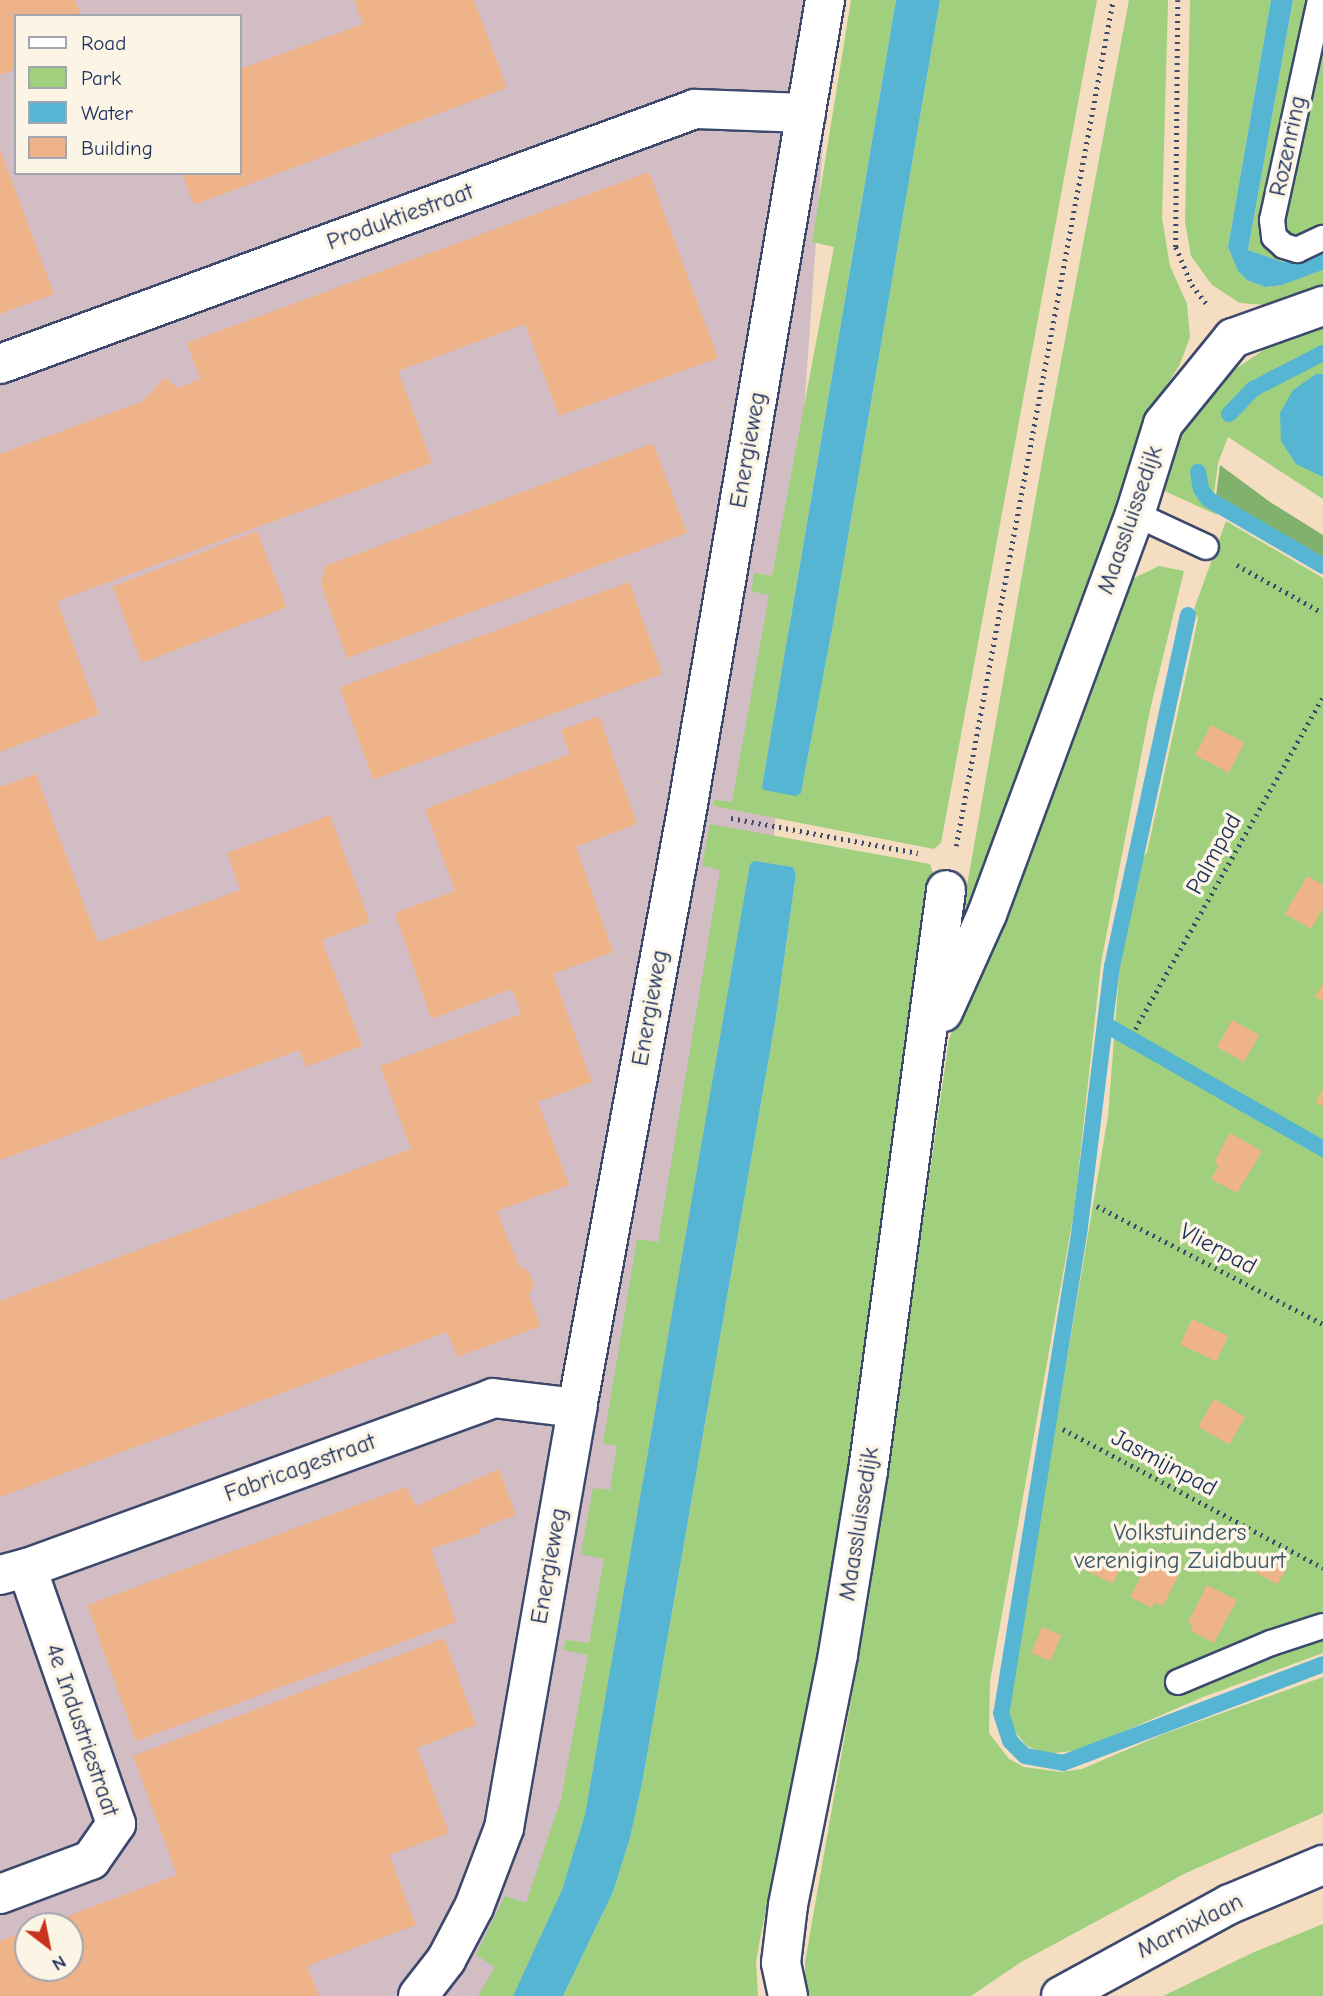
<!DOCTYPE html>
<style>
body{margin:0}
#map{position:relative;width:1323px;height:1996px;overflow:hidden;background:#f4ddc1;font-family:"Comic Neue",sans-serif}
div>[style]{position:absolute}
.industrial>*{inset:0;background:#d2bdc5}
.green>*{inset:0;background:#a0cf7e}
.forest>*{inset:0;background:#80b26d}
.water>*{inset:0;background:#55b5d3}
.stream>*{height:16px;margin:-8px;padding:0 8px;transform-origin:8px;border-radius:8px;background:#55b5d3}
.building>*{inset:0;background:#efb389;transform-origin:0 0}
.path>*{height:4.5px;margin-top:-2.25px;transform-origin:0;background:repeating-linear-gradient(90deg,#3c496d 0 2px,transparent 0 7px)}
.roads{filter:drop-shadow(2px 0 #3c496d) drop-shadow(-2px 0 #3c496d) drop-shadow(0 2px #3c496d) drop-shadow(0 -2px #3c496d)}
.lane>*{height:24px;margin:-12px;padding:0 12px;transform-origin:12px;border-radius:12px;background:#fff}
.street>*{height:38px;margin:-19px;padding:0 19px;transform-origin:19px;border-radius:19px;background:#fff}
.secondary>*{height:38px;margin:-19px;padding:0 19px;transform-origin:19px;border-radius:19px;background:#fff}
span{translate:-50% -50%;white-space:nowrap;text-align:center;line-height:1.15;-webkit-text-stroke:7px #fcf5e5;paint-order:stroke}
.street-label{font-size:24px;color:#1b2f5e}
.park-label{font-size:24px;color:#3c5766}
.legend{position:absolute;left:14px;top:14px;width:228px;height:161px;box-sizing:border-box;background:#fcf5e5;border:2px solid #a2a6af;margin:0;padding:9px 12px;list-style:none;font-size:21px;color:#1b2f5e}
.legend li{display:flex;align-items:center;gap:14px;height:35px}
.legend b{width:35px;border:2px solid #a2a6af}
.north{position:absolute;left:14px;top:1912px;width:70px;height:70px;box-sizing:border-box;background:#fcf5e5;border:2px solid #a2a6af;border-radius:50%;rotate:148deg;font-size:19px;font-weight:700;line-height:28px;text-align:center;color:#1b2f5e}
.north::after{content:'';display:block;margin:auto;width:24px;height:32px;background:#c8321e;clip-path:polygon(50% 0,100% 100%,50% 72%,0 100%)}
</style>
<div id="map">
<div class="industrial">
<i style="clip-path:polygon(evenodd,0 0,833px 0,771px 880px,603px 1826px,534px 1996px,0 1996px,0 0,16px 16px,240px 16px,240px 173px,16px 173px,16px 16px,0 0,28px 1926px,70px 1926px,70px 1968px,28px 1968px,28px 1926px)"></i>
</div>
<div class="green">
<i style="clip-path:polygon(851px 0,896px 0,762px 786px,765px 790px,801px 793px,834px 619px,940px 0,1097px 0,941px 843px,934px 849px,714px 806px,714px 800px,732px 802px,769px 595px,751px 591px,754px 573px,772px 576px,834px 247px,812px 242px)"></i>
<i style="clip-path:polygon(1129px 0,1168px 0,1162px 218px,1170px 266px,1187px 304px,1190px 337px,1180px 364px,1150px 412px,974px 920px,955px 953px,1042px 462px)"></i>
<i style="clip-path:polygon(1190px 0,1271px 0,1228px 247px,1238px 271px,1247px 280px,1265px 287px,1281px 285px,1323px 270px,1323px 290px,1278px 306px,1240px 303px,1212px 285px,1191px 256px,1185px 222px)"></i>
<i style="clip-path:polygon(1293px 0,1323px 0,1323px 247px,1283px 262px,1248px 250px)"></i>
<i style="clip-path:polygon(1323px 323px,1323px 499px,1228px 437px,1218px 463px,1214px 494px,1217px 515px,1158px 488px,1174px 457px,1183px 425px,1204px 397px,1234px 370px,1268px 347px)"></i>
<i style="clip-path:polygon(1226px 521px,1323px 578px,1323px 1653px,1203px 1697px,1081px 1750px,1046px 1754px,1027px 1746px,1014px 1731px,1007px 1714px,1108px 1116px,1120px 963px,1140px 862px,1147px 852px,1188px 666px,1198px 618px,1194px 609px)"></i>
<i style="clip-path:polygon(1159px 566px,1184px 571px,1150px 710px,1101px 963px,1074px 1212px,990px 1681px,989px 1733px,1009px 1759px,1024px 1767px,1061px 1772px,1082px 1769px,1166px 1733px,1323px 1677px,1323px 1813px,1186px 1873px,1021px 1962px,971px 1996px,809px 1996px,805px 1987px,805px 1962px,869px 1598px,949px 1039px,1130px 580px)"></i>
<i style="clip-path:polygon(710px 824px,930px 864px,933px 873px,858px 1421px,804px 1725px,760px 1939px,756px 1962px,758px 1996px,563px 1996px,613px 1892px,630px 1838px,642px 1784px,776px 1017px,796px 874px,793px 867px,754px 861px,750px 864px,585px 1815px,562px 1890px,513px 1996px,478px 1996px,495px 1967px,476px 1955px,505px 1896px,526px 1903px,561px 1799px,588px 1655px,563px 1650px,566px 1640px,589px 1643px,604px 1559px,581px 1554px,593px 1488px,610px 1490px,617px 1446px,603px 1443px,637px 1239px,658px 1242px,720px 870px,702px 866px)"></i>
<i style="clip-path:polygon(1323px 1924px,1323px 1996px,1163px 1996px,1252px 1953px)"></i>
</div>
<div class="forest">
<i style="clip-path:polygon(1220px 465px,1270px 502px,1323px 535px,1323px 559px,1216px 496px)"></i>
</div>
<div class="water">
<i style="clip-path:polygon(896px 0,940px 0,834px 619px,801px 793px,796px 796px,764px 790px,762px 787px)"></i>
<i style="clip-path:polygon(1271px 0,1293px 0,1248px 250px,1283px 262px,1323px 247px,1323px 270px,1282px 285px,1265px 287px,1247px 280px,1238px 271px,1228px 247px)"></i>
<i style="clip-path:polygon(1316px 374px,1323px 374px,1323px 477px,1296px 464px,1281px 441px,1280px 413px,1293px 390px)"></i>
<i style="clip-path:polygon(754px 861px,793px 867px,796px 874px,776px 1017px,642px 1784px,630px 1838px,613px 1892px,563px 1996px,513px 1996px,562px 1890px,585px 1815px,750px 864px)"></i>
</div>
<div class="stream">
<i style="left:1229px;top:414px;width:35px;rotate:-46deg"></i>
<i style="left:1253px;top:389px;width:79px;rotate:-27.2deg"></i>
<i style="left:1198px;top:472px;width:17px;rotate:80deg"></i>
<i style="left:1201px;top:489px;width:12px;rotate:55deg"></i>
<i style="left:1208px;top:499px;width:133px;rotate:30.2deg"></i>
<i style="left:1188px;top:615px;width:359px;rotate:102.2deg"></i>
<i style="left:1112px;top:966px;width:270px;rotate:97deg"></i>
<i style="left:1079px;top:1234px;width:485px;rotate:99.2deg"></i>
<i style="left:1001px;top:1713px;width:29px;rotate:72deg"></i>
<i style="left:1010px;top:1741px;width:21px;rotate:45deg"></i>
<i style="left:1025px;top:1756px;width:39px;rotate:10deg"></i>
<i style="left:1063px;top:1763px;width:278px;rotate:-20.8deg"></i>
<i style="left:1106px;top:1025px;width:250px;rotate:29.7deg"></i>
</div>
<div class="building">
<i style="clip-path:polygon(0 0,75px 0,81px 16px,16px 16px,16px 69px,0 75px)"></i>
<i style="clip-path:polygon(354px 0,474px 0,507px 88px,194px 205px,182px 173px,240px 173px,240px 69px,363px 24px)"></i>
<i style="clip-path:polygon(0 149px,54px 294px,0 314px)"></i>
<i style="clip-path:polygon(649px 172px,718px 358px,559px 416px,525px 324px,398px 371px,432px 463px,57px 601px,99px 714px,0 752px,0 454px,143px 401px,165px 377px,177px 388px,200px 379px,187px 343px)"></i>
<i style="clip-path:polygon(653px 443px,687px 533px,347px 658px,321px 584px,325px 566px)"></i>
<i style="left:257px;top:531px;width:82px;height:155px;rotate:69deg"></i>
<i style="left:629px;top:582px;width:98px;height:308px;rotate:70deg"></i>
<i style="clip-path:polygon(599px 716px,637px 824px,576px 847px,613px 952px,553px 974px,592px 1082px,538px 1102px,569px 1185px,497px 1211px,519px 1266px,529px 1272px,534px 1285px,529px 1295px,541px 1326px,457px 1357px,447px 1332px,0 1497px,0 1301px,411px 1149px,380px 1066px,521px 1014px,512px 989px,431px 1019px,395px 913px,455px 891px,425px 809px,570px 754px,561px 730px)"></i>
<i style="left:1211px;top:725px;width:38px;height:34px;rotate:28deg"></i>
<i style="clip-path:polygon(36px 774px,98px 942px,240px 890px,227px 853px,330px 815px,370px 922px,322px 940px,362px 1046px,306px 1067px,299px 1050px,0 1160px,0 787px)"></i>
<i style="clip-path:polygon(1307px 876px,1323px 885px,1323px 908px,1311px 929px,1285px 914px)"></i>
<i style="clip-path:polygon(1323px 984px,1323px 1001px,1315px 997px)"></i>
<i style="left:1232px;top:1020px;width:31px;height:31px;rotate:29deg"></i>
<i style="clip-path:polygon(1323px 1089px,1323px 1106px,1316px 1103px)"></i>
<i style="clip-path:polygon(1230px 1133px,1262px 1151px,1237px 1193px,1211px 1179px,1219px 1165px,1214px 1162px)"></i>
<i style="left:1192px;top:1319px;width:40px;height:28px;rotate:25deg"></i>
<i style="left:1214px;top:1399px;width:36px;height:32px;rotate:30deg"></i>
<i style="clip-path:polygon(499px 1469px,516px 1515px,479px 1529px,480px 1533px,431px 1549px,456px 1622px,136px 1741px,87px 1605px,406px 1487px,416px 1506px)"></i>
<i style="left:1260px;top:1552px;width:31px;height:20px;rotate:29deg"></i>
<i style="left:1090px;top:1553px;width:34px;height:17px;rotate:27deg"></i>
<i style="clip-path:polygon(1150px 1560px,1179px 1575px,1163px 1606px,1155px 1602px,1152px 1608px,1130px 1597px)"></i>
<i style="clip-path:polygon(1207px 1585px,1237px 1600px,1214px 1643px,1190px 1630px,1193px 1625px,1188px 1622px)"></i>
<i style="left:1042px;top:1627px;width:21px;height:28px;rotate:23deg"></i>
<i style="clip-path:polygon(444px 1638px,476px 1725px,417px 1748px,449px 1833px,389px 1855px,416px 1925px,307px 1966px,319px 1996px,0 1996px,0 1941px,28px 1930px,28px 1968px,70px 1968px,70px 1926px,41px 1926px,177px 1875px,133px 1756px)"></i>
</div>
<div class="path">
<i style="left:1178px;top:0;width:247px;rotate:90.5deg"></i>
<i style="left:1176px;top:247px;width:41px;rotate:67.2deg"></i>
<i style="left:1192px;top:285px;width:23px;rotate:52deg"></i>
<i style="left:1237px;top:565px;width:98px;rotate:29.2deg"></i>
<i style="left:731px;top:818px;width:190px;rotate:10.6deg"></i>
<i style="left:956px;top:846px;width:860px;rotate:-79.49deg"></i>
<i style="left:1135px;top:1029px;width:382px;rotate:-60.5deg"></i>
<i style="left:1097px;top:1206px;width:255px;rotate:27.6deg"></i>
<i style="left:1063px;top:1429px;width:295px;rotate:28.1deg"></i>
</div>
<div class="roads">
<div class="lane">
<i style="left:1320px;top:0;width:225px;rotate:102.3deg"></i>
<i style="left:1272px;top:220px;width:17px;rotate:83deg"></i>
<i style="left:1274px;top:237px;width:13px;rotate:42deg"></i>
<i style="left:1284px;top:246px;width:14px;rotate:17deg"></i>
<i style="left:1297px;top:250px;width:29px;rotate:-25deg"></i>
<i style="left:1135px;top:514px;width:78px;rotate:24.9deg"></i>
<i style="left:1178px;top:1682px;width:101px;rotate:-22.8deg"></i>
<i style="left:1271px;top:1643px;width:55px;rotate:-18.1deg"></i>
</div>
<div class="street">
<i style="left:0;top:364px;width:740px;rotate:-20.15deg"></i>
<i style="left:695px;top:109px;width:111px;rotate:2.1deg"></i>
<i style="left:943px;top:1012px;width:107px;rotate:-65.8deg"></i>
<i style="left:987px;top:914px;width:427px;rotate:-69.7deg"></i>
<i style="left:1135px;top:514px;width:94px;rotate:-72.7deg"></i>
<i style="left:1163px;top:424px;width:111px;rotate:-50.9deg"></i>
<i style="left:1233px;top:338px;width:96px;rotate:-19.6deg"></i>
<i style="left:27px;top:1568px;width:496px;rotate:-20deg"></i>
<i style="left:493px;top:1398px;width:85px;rotate:6.8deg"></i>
<i style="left:0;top:1575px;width:28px;rotate:-15deg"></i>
<i style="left:27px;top:1568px;width:271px;rotate:70.8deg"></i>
<i style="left:116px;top:1824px;width:44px;rotate:124.8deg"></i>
<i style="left:91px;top:1860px;width:97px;rotate:159.5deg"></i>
<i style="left:418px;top:1996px;width:46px;rotate:-52.1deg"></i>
<i style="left:446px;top:1960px;width:60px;rotate:-62.2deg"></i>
<i style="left:474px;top:1907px;width:85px;rotate:-69.2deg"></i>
<i style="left:504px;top:1828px;width:426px;rotate:-80.1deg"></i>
<i style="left:577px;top:1408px;width:608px;rotate:-79.58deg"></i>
<i style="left:687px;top:810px;width:822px;rotate:-80.33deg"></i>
<i style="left:788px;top:1996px;width:34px;rotate:-102deg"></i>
<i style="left:781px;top:1963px;width:58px;rotate:-83.1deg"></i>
<i style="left:788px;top:1905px;width:256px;rotate:-78.7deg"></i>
<i style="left:838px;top:1654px;width:185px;rotate:-80.7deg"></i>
<i style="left:868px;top:1471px;width:586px;rotate:-82.35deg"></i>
</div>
<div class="secondary">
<i style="left:1061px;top:1996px;width:192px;rotate:-28.6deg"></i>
<i style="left:1230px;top:1904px;width:101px;rotate:-22.8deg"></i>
</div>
</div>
<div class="street-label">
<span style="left:1288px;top:146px;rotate:-78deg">Rozenring</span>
<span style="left:400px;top:217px;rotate:-20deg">Produktiestraat</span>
<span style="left:748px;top:450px;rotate:-80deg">Energieweg</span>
<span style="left:1130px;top:520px;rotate:-71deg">Maassluissedijk</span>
<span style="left:1214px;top:854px;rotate:-61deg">Palmpad</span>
<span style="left:650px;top:1008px;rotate:-80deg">Energieweg</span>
<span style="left:1218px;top:1249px;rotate:28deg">Vlierpad</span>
<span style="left:1164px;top:1463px;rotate:28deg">Jasmijnpad</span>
<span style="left:300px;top:1468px;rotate:-20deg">Fabricagestraat</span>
<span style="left:859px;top:1524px;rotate:-81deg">Maassluissedijk</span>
<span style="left:549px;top:1566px;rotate:-80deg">Energieweg</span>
<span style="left:82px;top:1730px;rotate:71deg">4e Industriestraat</span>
<span style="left:1190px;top:1926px;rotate:-27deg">Marnixlaan</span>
</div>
<div class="park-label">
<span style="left:1180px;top:1547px">Volkstuinders<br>vereniging Zuidbuurt</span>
</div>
<ul class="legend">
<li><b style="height:9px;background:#fff"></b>Road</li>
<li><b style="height:19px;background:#a0cf7e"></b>Park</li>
<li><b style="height:19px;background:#55b5d3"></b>Water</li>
<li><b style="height:19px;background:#efb389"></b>Building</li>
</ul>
<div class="north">N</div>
</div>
